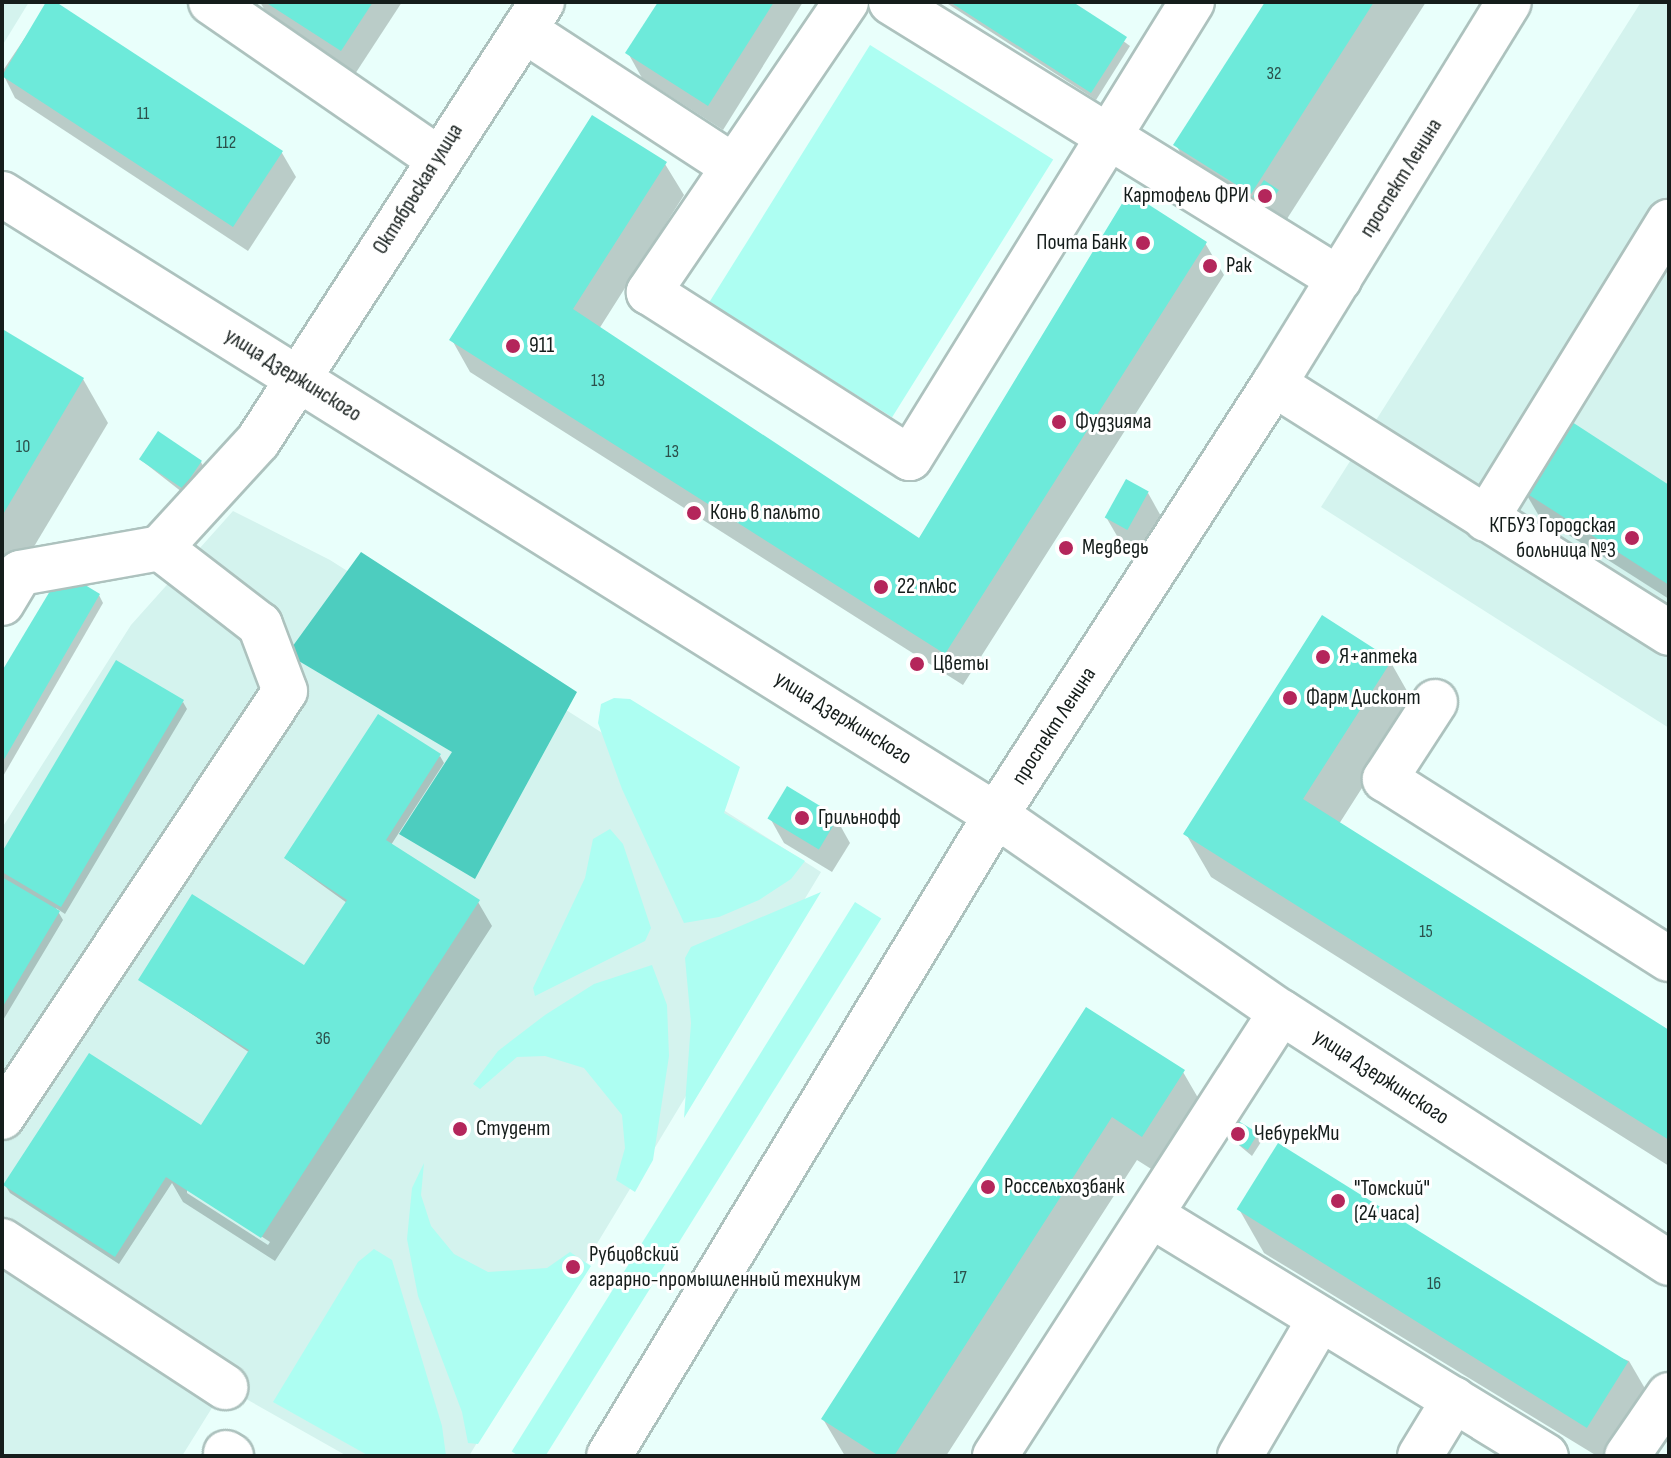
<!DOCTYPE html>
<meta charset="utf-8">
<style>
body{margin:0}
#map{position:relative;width:1671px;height:1458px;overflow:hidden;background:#e9fffb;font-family:"Sofia Sans Condensed",sans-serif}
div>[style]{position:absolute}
.built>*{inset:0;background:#d4f3ee}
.green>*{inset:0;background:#adfef2;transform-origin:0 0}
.forest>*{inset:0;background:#4dcdbf}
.shadow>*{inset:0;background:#0003}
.building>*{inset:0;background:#6deada;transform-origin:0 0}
.roads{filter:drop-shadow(2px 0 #adc2be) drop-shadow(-2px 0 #adc2be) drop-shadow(0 2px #adc2be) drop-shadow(0 -2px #adc2be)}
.minor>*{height:44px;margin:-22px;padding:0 22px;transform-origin:22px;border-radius:22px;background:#fff}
.major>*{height:44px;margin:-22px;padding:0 22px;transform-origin:22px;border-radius:22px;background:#fff}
.dots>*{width:22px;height:22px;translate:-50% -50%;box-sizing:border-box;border:4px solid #fff;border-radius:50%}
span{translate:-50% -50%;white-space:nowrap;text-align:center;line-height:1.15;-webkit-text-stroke:6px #fff;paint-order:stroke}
.number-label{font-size:18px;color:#2b504b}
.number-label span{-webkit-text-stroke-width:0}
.street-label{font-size:22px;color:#151d1b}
.poi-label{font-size:22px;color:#151d1b}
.right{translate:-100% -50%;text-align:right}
.left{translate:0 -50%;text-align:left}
.frame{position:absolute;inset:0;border:4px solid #151d1b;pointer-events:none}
</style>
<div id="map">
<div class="built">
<i style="clip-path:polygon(2px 2px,29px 2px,2px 46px)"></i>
<i style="clip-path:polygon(1641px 2px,1669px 2px,1669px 728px,1321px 507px)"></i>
<i style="clip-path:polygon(233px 511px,330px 560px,821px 872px,469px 1456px,347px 1456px,225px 1387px,182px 1456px,2px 1456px,2px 828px,131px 625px)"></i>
</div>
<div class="green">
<i style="left:870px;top:45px;width:216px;height:304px;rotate:32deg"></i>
<i style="clip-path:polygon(614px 698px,630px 699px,740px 767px,724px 813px,805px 861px,791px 879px,759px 900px,719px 917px,684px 923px,622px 789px,598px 723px,601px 704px)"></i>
<i style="clip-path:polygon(610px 829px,623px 844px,651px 928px,645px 941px,535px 996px,533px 988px,585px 878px,593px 839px)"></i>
<i style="clip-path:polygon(821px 892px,684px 1118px,691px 1023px,685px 958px,691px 947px)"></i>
<i style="left:855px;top:902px;width:31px;height:648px;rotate:32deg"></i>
<i style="clip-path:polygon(652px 965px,667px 1005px,669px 1056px,653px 1160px,635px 1192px,616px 1180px,625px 1148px,622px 1115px,584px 1068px,545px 1056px,517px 1057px,480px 1089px,473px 1084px,498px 1051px,545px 1015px,594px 984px)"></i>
<i style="clip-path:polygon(424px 1163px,421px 1195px,431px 1226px,454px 1254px,488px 1272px,547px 1268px,570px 1252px,591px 1266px,478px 1444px,468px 1443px,462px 1412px,418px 1296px,407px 1239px,412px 1188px)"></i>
<i style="clip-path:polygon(374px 1249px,392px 1260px,442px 1426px,446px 1456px,369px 1456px,273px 1402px,358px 1262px)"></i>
</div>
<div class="forest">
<i style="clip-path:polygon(361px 552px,577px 692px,475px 879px,399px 834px,452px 752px,287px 654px)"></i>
</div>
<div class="shadow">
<i style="clip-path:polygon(49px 2px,282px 153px,296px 177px,248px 251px,15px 98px,2px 72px)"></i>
<i style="clip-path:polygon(260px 2px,402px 2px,355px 74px,270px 19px)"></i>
<i style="clip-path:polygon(660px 2px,803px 2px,723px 130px,642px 78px,628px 53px)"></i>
<i style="clip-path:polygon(945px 2px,1070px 2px,1130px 46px,1096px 100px)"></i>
<i style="clip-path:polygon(1267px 2px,1426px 2px,1276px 236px,1201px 189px,1176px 145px)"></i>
<i style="clip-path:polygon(665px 164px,684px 195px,599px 329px,920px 540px,1205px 243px,1224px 275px,963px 685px,470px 372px,452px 340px)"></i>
<i style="clip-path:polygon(2px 337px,83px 379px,108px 423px,2px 600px)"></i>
<i style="clip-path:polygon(141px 460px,201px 462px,205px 470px,187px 496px)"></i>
<i style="clip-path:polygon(1669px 487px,1669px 599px,1539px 516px,1525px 492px)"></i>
<i style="clip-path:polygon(1148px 493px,1162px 518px,1141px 554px,1120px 541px,1106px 517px)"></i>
<i style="clip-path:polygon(99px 595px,103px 603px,2px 778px,2px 675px)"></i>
<i style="clip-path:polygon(1390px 661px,1415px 705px,1339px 824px,1669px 1032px,1669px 1166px,1211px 877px,1186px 834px)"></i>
<i style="clip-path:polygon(183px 702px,187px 709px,65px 914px,56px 908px,63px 920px,2px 1022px,2px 855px)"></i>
<i style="clip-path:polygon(evenodd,440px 756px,444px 763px,391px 845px,478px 902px,492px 926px,275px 1261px,183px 1202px,172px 1183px,119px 1264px,10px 1193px,5px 1185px,201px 1129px,250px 1053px,141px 980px,304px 970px,347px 903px,286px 859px,440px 756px,187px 1188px,270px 1242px,268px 1245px,187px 1193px,187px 1188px)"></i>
<i style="clip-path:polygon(770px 818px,836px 818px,850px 843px,832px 872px,784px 843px)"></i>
<i style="clip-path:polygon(1087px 1009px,1183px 1072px,1208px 1115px,1167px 1179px,1137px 1160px,946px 1456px,845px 1456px,823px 1419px)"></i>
<i style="clip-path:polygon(1256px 1134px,1261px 1142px,1252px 1156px,1228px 1136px)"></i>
<i style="clip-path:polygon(1239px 1209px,1629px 1361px,1654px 1404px,1621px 1456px,1597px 1456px,1264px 1253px)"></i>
</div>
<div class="building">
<i style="clip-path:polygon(46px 2px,56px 2px,283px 151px,233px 227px,2px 76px)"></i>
<i style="clip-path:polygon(265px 2px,373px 2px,341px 51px)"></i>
<i style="clip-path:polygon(658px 2px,774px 2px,708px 106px,625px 53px)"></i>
<i style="clip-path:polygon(950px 2px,1073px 2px,1127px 37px,1091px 93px)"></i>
<i style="clip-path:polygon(1265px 2px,1374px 2px,1251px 194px,1173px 145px)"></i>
<i style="clip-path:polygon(592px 115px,667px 162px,573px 309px,919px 538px,1129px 192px,1207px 242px,945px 654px,449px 340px)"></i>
<i style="left:1264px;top:180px;width:18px;height:26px;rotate:34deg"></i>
<i style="clip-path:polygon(4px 330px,84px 378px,2px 516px,2px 333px)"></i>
<i style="clip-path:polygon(1569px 420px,1669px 485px,1669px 585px,1523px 491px)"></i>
<i style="left:158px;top:431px;width:53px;height:34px;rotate:34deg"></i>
<i style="left:1126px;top:479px;width:26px;height:44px;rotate:29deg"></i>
<i style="clip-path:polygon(62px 571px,100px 594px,2px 763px,2px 671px)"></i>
<i style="clip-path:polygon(1322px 615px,1392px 660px,1303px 799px,1669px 1030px,1669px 1140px,1183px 834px)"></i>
<i style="clip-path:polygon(116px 660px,184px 700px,61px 907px,2px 872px,2px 852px)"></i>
<i style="clip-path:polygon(378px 714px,441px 754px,386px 840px,480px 900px,261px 1238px,166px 1177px,115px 1257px,3px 1185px,89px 1053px,201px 1125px,249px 1050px,138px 980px,192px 894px,304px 965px,347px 900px,284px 858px)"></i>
<i style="left:787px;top:786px;width:60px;height:38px;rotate:31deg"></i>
<i style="clip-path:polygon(2px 877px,60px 911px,2px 1008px)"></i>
<i style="clip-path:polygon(1086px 1007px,1185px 1070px,1142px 1137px,1112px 1117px,894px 1456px,879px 1456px,821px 1419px)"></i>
<i style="left:1235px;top:1119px;width:27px;height:20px;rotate:31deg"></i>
<i style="left:1278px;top:1143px;width:413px;height:78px;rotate:32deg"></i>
</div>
<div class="roads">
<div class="minor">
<i style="left:211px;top:2px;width:275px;rotate:34.6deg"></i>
<i style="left:846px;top:2px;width:351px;rotate:124.2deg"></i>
<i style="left:649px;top:292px;width:309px;rotate:32.5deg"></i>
<i style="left:910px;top:458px;width:536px;rotate:-58.27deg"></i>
<i style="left:891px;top:2px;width:527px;rotate:31.73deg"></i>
<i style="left:524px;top:30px;width:249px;rotate:33.1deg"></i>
<i style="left:1274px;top:384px;width:467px;rotate:32.2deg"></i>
<i style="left:1486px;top:519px;width:349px;rotate:-58.4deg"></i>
<i style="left:2px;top:603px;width:35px;rotate:-59deg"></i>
<i style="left:20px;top:573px;width:142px;rotate:-10.1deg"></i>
<i style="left:160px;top:548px;width:145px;rotate:-47.5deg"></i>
<i style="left:258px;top:441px;width:523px;rotate:-57.1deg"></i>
<i style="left:1435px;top:702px;width:92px;rotate:123deg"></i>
<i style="left:1385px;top:779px;width:336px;rotate:32.4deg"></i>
<i style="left:996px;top:815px;width:346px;rotate:34.7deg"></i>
<i style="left:1281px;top:1012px;width:462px;rotate:32.9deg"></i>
<i style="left:2px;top:1117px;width:511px;rotate:-56.4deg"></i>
<i style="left:285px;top:691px;width:71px;rotate:-110.7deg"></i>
<i style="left:260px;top:625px;width:126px;rotate:-142.4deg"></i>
<i style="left:1154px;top:1217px;width:459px;rotate:31.4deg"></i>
<i style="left:2px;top:1241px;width:267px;rotate:33.2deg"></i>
<i style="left:226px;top:1453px;width:6px;rotate:31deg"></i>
<i style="left:995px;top:1456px;width:528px;rotate:-57.21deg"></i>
<i style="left:1240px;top:1456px;width:159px;rotate:-59.7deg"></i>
<i style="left:1420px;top:1456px;width:66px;rotate:-58.7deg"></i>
<i style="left:1627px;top:1456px;width:74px;rotate:-55.5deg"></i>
</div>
<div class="major">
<i style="left:2px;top:194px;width:1172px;rotate:32deg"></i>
<i style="left:609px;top:1456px;width:749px;rotate:-58.88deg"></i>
<i style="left:996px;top:815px;width:513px;rotate:-57.18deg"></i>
<i style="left:1274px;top:384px;width:448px;rotate:-58.4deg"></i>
</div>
</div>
<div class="dots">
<i style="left:1265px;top:196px;background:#b4265b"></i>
<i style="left:1143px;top:243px;background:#b4265b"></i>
<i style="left:1210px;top:266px;background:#b4265b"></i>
<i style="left:513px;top:346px;background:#b4265b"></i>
<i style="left:1059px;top:422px;background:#b4265b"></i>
<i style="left:694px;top:513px;background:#b4265b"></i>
<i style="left:1632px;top:538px;background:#b4265b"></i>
<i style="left:1066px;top:548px;background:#b4265b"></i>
<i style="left:881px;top:587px;background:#b4265b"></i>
<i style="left:1323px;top:657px;background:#b4265b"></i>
<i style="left:917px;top:664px;background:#b4265b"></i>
<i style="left:1290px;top:698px;background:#b4265b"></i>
<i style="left:802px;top:818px;background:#b4265b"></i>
<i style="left:460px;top:1129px;background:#b4265b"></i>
<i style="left:1238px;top:1134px;background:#b4265b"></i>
<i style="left:988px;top:1187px;background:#b4265b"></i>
<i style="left:1338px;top:1201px;background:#b4265b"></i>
<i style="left:573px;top:1267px;background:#b4265b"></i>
</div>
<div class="number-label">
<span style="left:1274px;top:74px">32</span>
<span style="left:143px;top:114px">11</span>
<span style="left:226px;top:143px">112</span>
<span style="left:598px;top:381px">13</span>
<span style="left:23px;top:447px">10</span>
<span style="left:672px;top:452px">13</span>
<span style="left:1426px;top:932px">15</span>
<span style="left:323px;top:1039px">36</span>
<span style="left:960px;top:1278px">17</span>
<span style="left:1434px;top:1284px">16</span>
</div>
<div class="street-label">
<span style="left:1401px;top:178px;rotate:-58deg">проспект Ленина</span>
<span style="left:418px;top:189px;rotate:-58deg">Октябрьская улица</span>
<span style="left:293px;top:375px;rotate:32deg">улица Дзержинского</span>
<span style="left:843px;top:718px;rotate:32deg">улица Дзержинского</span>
<span style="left:1054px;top:726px;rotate:-57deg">проспект Ленина</span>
<span style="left:1381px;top:1077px;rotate:33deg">улица Дзержинского</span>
</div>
<div class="poi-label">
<span class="right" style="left:1249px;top:196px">Картофель ФРИ</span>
<span class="right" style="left:1127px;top:243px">Почта Банк</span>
<span class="left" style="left:1226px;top:266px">Рак</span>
<span class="left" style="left:529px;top:346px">911</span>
<span class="left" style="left:1075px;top:422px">Фудзияма</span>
<span class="left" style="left:710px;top:513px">Конь в пальто</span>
<span class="right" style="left:1616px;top:538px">КГБУЗ Городская<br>больница №3</span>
<span class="left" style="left:1082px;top:548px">Медведь</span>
<span class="left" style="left:897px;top:587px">22 плюс</span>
<span class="left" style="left:1339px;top:657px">Я+аптека</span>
<span class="left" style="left:933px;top:664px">Цветы</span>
<span class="left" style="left:1306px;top:698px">Фарм Дисконт</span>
<span class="left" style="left:818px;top:818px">Грильнофф</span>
<span class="left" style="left:476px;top:1129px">Студент</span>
<span class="left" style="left:1254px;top:1134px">ЧебурекМи</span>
<span class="left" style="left:1004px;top:1187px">Россельхозбанк</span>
<span class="left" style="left:1354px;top:1201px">"Томский"<br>(24 часа)</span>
<span class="left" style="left:589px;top:1267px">Рубцовский<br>аграрно-промышленный техникум</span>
</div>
<div class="frame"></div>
</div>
